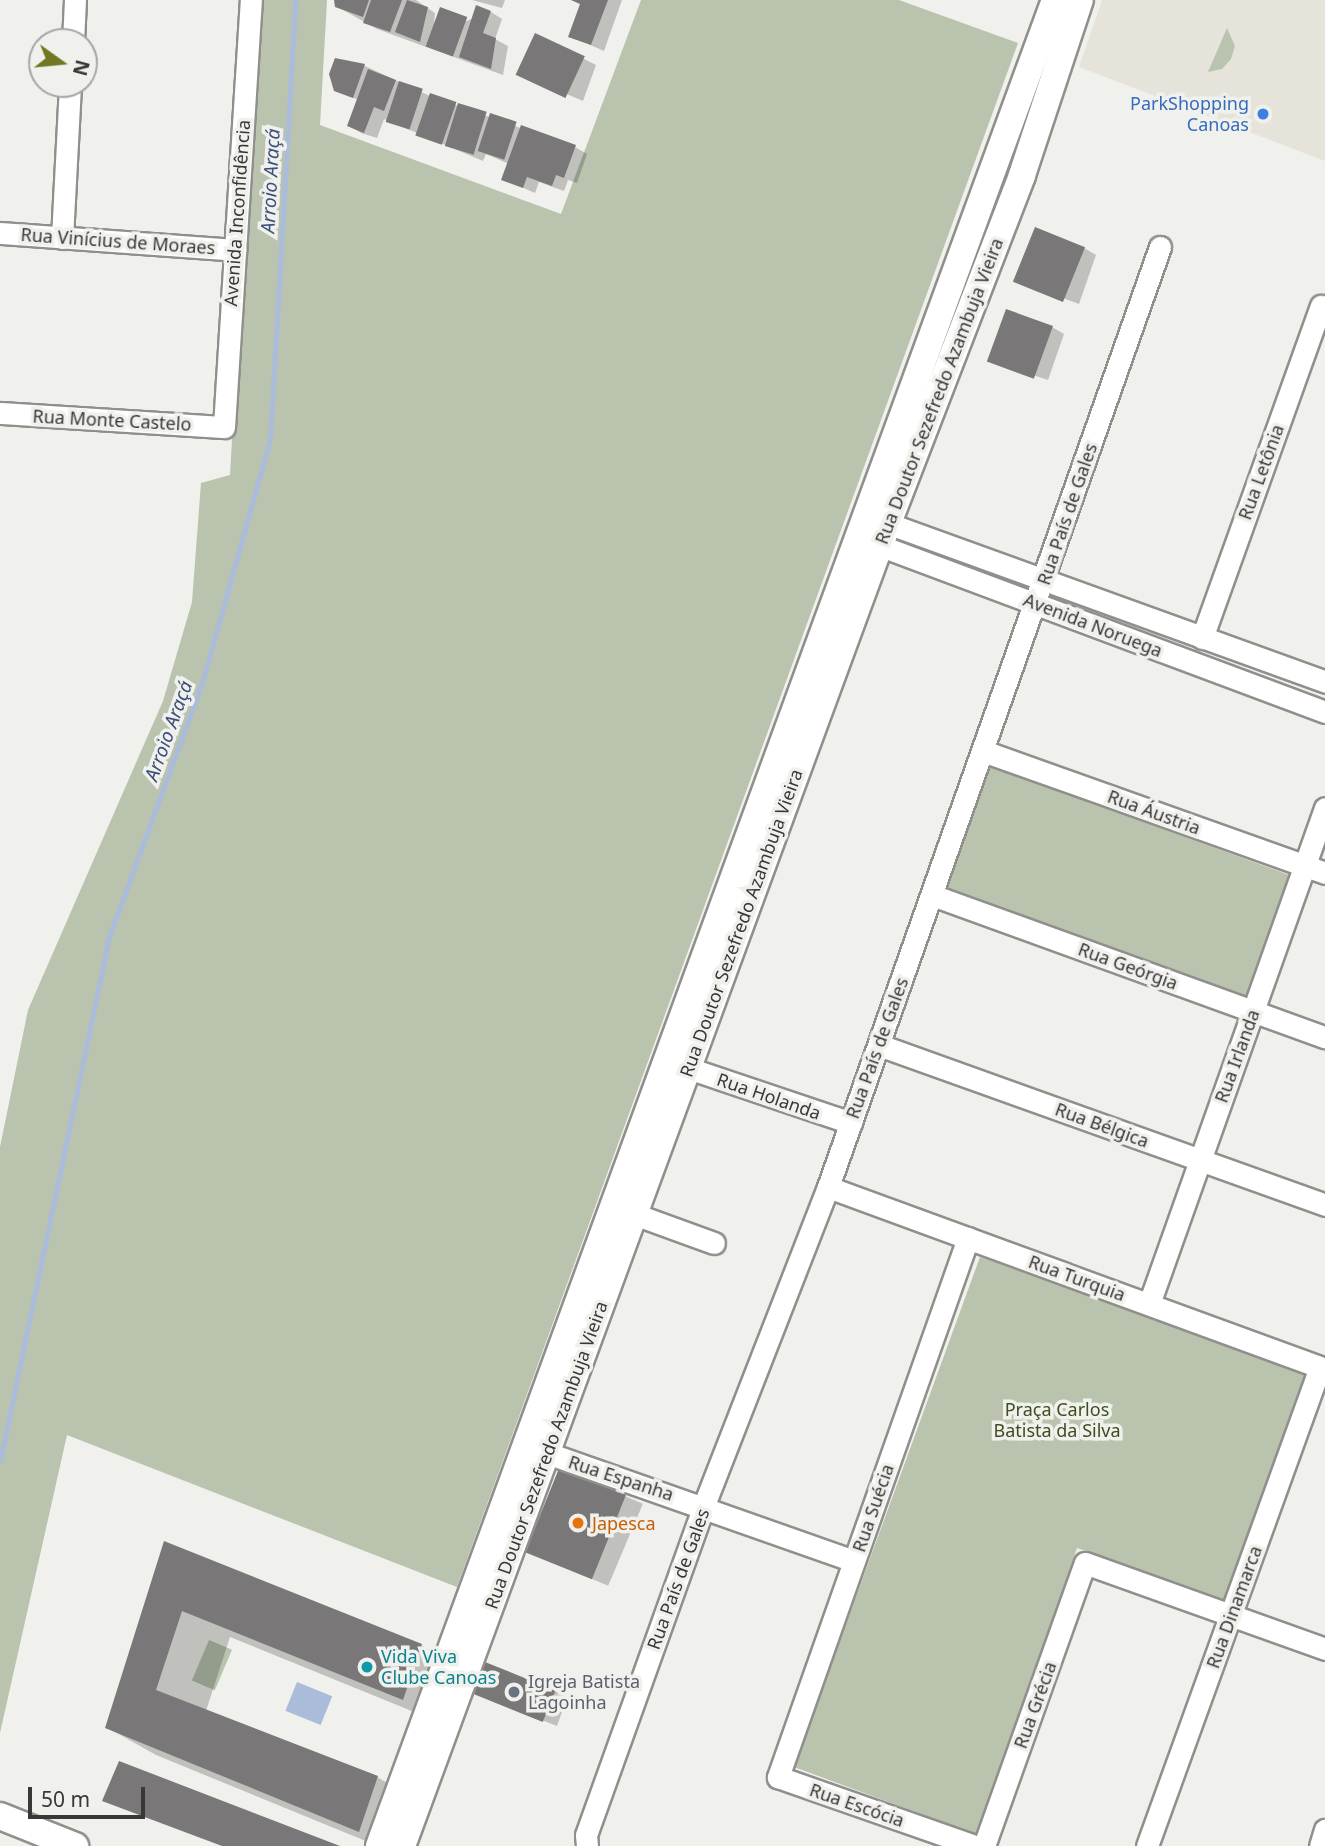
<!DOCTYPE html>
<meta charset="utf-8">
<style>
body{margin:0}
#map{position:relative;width:1325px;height:1846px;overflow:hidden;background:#f0f0ec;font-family:"Noto Sans",sans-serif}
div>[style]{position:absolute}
.built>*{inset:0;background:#e6e4da}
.green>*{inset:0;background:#b9c3ae;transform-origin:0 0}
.water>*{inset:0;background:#abbbda;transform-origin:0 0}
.shadow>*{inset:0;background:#0003;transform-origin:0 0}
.stream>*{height:4.5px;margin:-2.25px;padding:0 2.25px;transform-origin:2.25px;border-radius:2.25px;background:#abbbda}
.building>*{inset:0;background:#7a7778;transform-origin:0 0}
.roads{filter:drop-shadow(2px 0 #908f8c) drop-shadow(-2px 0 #908f8c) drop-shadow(0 2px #908f8c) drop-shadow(0 -2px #908f8c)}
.minor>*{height:21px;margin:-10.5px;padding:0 10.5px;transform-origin:10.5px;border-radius:10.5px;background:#fff}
.major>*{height:26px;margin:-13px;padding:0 13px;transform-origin:13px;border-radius:13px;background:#fff}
.dots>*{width:19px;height:19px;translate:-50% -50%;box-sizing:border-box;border:4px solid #f0f0ec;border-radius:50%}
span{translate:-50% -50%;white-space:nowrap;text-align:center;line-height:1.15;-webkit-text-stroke:7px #f0f0ec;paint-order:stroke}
.shop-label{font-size:18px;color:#366cbe}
.right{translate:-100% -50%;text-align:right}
.street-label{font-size:18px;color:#383837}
.park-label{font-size:18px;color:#3b4f1e}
.food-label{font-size:18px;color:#c56008}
.left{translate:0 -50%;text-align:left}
.culture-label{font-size:18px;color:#0d838f}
.worship-label{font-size:18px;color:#5b616d}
.water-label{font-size:19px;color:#3a4f7b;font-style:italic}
.north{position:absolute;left:28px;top:28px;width:70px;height:70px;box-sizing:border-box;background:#f0f0ec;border:2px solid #a6a6a4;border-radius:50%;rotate:105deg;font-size:19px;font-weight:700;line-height:28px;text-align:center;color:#383837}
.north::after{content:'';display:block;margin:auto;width:24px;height:32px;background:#717821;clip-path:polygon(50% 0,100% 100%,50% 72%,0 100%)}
.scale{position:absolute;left:28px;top:1787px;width:117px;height:32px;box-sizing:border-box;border:4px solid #383837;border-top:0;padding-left:9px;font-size:21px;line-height:24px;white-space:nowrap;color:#383837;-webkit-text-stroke:5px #f0f0ec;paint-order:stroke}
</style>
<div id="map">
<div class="built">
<i style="clip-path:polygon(1102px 0,1325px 0,1325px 161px,1079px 67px)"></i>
</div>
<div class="green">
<i style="clip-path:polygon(257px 0,327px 0,320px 125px,561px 214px,641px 0,899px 0,1018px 43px,457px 1587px,67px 1435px,0 1733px,0 1147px,28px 1010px,163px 701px,192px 602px,201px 483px,230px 475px)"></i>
<i style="clip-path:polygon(1227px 28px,1235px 46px,1231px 59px,1222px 69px,1208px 72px)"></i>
<i style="left:987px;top:765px;width:323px;height:131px;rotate:20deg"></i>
<i style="clip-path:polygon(980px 1257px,1308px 1374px,1225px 1602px,1077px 1548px,978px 1835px,794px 1767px)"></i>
<i style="left:209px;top:1640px;width:25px;height:44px;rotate:23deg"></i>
</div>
<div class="water">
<i style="left:297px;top:1682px;width:38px;height:31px;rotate:22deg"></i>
</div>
<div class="shadow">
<i style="clip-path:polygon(336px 0,416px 0,435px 13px,433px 33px,491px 12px,502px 19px,495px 39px,508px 46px,503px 75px,377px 29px,336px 6px)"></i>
<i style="clip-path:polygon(472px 0,505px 0,502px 8px)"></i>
<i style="clip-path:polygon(571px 0,622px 0,604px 51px,570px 36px,581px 4px)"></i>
<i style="clip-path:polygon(536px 35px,596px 65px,583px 101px,522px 75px)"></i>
<i style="clip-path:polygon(336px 60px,365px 66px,430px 96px,575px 147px,587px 154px,577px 183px,568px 180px,564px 191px,539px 182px,535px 193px,503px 179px,509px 164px,486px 154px,483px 161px,384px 119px,377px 138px,361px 133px,349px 126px,359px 100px,343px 94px)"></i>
<i style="clip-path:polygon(1084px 248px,1096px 255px,1079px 304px,1019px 282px)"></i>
<i style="clip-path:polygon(1052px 327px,1064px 334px,1048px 380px,990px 361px)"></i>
<i style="left:561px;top:1469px;width:89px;height:89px;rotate:23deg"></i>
<i style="clip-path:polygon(165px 1543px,421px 1645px,470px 1673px,451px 1727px,230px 1637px,206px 1711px,377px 1777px,426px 1805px,378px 1846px,156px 1755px,108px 1728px)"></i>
<i style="clip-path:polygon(555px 1691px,567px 1698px,557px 1726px,475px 1694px)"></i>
</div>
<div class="stream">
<i style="left:0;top:1461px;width:535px;rotate:-78.25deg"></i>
<i style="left:109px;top:937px;width:270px;rotate:-69.9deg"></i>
<i style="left:202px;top:683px;width:252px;rotate:-74.4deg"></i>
<i style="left:270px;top:440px;width:441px;rotate:-86.7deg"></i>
</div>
<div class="building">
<i style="clip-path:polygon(334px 0,369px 0,363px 17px,335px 7px)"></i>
<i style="clip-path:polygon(371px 0,402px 0,390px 32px,363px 23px)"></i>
<i style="clip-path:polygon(407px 0,428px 7px,420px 42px,395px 32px)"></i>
<i style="clip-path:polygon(571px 0,608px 0,591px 45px,568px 37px,580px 4px)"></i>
<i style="clip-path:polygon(476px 5px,491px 11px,483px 33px,496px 38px,491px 69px,459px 57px)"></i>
<i style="left:440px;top:7px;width:29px;height:42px;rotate:20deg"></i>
<i style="left:535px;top:33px;width:55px;height:46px;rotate:25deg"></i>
<i style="clip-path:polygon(335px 58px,365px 64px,353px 98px,334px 91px,329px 74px)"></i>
<i style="clip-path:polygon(368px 69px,396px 80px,384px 111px,374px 107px,364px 133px,347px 126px)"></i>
<i style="left:399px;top:81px;width:25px;height:43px;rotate:18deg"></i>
<i style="left:430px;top:93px;width:28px;height:45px;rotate:19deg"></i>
<i style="left:458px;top:103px;width:30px;height:45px;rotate:17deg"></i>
<i style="left:490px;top:113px;width:28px;height:40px;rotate:18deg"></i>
<i style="clip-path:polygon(521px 125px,576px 145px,564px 178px,556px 175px,552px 186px,527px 177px,523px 188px,501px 180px)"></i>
<i style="left:1035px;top:227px;width:54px;height:59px;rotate:22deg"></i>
<i style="left:1006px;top:309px;width:50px;height:56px;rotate:20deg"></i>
<i style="left:560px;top:1466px;width:72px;height:93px;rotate:22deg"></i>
<i style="clip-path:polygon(164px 1541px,422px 1644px,403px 1700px,182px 1611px,156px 1690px,378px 1776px,359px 1832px,105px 1728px)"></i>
<i style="left:485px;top:1662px;width:76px;height:34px;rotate:22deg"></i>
<i style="clip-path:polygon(119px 1761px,340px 1846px,222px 1846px,102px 1801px)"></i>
</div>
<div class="roads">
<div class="minor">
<i style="left:73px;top:42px;width:42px;rotate:-87.3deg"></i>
<i style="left:0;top:233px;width:236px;rotate:4.1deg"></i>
<i style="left:62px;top:238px;width:154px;rotate:-87deg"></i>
<i style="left:0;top:413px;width:224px;rotate:3.6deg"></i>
<i style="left:224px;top:427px;width:428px;rotate:-86.4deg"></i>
<i style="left:873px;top:518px;width:481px;rotate:19.9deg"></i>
<i style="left:865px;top:540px;width:491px;rotate:20.5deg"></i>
<i style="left:1202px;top:638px;width:353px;rotate:-70.3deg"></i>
<i style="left:983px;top:751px;width:363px;rotate:19.6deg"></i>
<i style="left:932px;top:895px;width:418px;rotate:19.9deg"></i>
<i style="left:879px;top:1045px;width:474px;rotate:19.7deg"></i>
<i style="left:688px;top:1068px;width:172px;rotate:18.6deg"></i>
<i style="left:828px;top:1187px;width:529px;rotate:20.11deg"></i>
<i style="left:634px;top:1214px;width:85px;rotate:19.9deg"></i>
<i style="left:968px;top:1238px;width:572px;rotate:109.42deg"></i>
<i style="left:778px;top:1777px;width:209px;rotate:19.3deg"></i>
<i style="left:1149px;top:1304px;width:526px;rotate:-70.46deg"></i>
<i style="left:547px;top:1453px;width:325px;rotate:19.4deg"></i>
<i style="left:587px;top:1846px;width:11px;rotate:-95deg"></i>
<i style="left:586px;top:1835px;width:350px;rotate:-70.3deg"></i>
<i style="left:704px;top:1505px;width:341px;rotate:-68.7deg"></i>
<i style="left:828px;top:1187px;width:997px;rotate:-70.55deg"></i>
<i style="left:984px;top:1846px;width:300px;rotate:-70.4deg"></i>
<i style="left:1085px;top:1563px;width:255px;rotate:19.7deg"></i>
<i style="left:1147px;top:1846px;width:509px;rotate:-70.14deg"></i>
<i style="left:1320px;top:1846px;width:17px;rotate:-73deg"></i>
</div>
<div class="major">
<i style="left:0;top:1816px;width:81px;rotate:21.8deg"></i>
<i style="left:379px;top:1846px;width:1966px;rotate:-69.89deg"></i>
<i style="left:402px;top:1846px;width:1409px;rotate:-69.83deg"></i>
<i style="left:888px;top:523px;width:373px;rotate:-68.9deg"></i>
<i style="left:1022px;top:175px;width:184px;rotate:-71.7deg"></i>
</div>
</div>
<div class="dots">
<i style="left:1263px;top:114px;background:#3f7fe0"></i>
<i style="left:578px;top:1523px;background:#e8710a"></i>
<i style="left:367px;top:1667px;background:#0f9aa8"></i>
<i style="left:514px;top:1692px;background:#6b7280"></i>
</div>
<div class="shop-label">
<span class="right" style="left:1249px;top:114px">ParkShopping<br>Canoas</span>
</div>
<div class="street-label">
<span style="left:237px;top:213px;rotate:-86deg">Avenida Inconfidência</span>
<span style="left:118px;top:241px;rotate:4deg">Rua Vinícius de Moraes</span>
<span style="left:939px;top:391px;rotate:-69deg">Rua Doutor Sezefredo Azambuja Vieira</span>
<span style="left:112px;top:420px;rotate:3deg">Rua Monte Castelo</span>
<span style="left:1261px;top:472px;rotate:-70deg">Rua Letônia</span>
<span style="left:1067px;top:514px;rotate:-71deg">Rua País de Gales</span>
<span style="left:1093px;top:625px;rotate:21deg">Avenida Noruega</span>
<span style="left:1154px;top:812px;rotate:20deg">Rua Áustria</span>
<span style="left:741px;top:923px;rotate:-70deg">Rua Doutor Sezefredo Azambuja Vieira</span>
<span style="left:1128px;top:966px;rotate:20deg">Rua Geórgia</span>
<span style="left:877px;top:1048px;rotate:-70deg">Rua País de Gales</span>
<span style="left:1237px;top:1056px;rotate:-70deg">Rua Irlanda</span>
<span style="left:769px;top:1096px;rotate:19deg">Rua Holanda</span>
<span style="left:1102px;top:1125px;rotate:20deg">Rua Bélgica</span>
<span style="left:1077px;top:1278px;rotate:20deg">Rua Turquia</span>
<span style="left:546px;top:1455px;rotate:-70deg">Rua Doutor Sezefredo Azambuja Vieira</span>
<span style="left:621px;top:1478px;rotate:18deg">Rua Espanha</span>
<span style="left:873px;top:1508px;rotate:-71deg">Rua Suécia</span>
<span style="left:678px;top:1579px;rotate:-70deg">Rua País de Gales</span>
<span style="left:1234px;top:1607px;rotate:-70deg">Rua Dinamarca</span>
<span style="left:1035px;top:1705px;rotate:-70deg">Rua Grécia</span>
<span style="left:857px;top:1805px;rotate:19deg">Rua Escócia</span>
</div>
<div class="park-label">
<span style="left:1057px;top:1420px">Praça Carlos<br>Batista da Silva</span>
</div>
<div class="food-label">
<span class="left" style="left:592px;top:1523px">Japesca</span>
</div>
<div class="culture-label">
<span class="left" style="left:381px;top:1667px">Vida Viva<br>Clube Canoas</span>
</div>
<div class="worship-label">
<span class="left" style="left:528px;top:1692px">Igreja Batista<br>Lagoinha</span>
</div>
<div class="water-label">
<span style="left:271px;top:181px;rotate:-87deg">Arroio Araçá</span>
<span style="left:169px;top:731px;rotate:-70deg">Arroio Araçá</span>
</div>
<div class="north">N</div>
<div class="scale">50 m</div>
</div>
